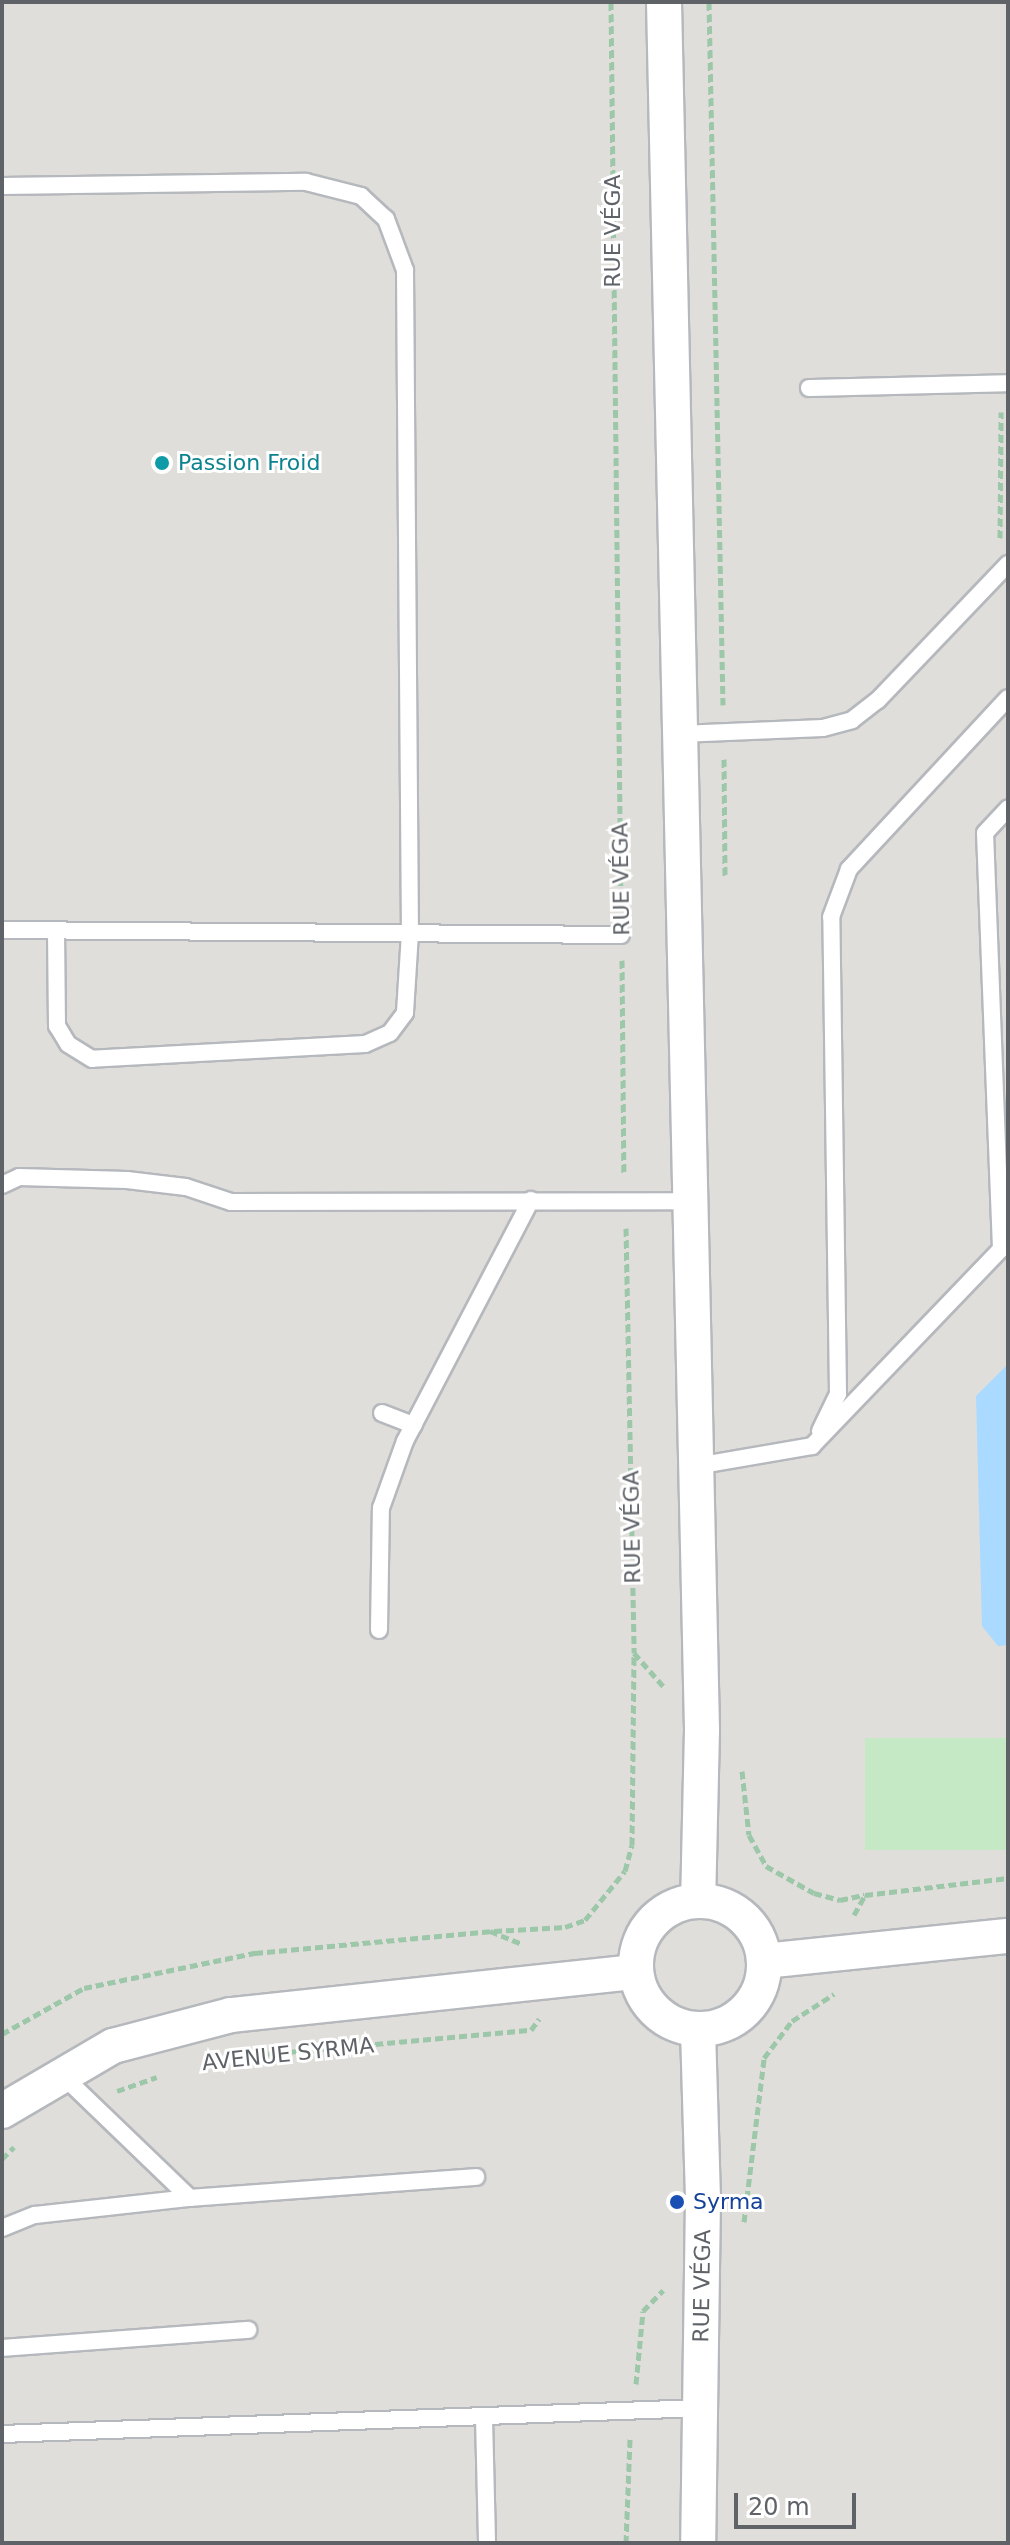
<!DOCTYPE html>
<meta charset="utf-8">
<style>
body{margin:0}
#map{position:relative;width:1010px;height:2545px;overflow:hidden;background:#f1efe8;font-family:"DejaVu Sans",sans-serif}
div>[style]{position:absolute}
.industrial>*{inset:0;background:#e0deda;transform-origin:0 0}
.green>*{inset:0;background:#c5e8c5;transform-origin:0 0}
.water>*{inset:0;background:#aadaff}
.path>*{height:5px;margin-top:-2.5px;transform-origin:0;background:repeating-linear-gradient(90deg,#9cc7a9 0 8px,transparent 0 12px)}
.roads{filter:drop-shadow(2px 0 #b5b8bc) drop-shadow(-2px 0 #b5b8bc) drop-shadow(0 2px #b5b8bc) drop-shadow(0 -2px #b5b8bc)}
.lane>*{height:16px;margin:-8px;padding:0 8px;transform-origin:8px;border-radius:8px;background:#fff}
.street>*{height:34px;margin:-17px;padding:0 17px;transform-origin:17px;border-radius:17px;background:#fff}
.street>.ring{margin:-17px;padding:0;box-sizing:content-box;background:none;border:34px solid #fff;border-radius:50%}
.dots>*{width:22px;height:22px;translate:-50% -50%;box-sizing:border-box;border:4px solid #fff;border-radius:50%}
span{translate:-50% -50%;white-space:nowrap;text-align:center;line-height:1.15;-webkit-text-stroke:6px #fff;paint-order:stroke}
.street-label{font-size:22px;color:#5f6368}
.culture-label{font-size:22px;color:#0d838f}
.left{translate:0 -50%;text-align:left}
.transit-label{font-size:22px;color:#164399}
.frame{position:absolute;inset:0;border:4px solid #5f6368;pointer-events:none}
.scale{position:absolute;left:734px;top:2493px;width:122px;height:36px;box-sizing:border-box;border:4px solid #5f6368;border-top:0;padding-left:10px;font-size:24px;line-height:28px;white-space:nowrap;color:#5f6368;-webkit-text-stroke:6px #fff;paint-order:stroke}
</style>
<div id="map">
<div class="industrial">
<i style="left:2px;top:2px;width:1006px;height:2541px"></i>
</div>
<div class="green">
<i style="left:1008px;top:1738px;width:112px;height:143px;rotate:90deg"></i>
</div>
<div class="water">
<i style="clip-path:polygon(1008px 1364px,1008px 1645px,998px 1646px,982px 1626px,976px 1396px)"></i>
</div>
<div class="path">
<i style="left:611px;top:2px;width:904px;rotate:89.37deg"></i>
<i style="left:709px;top:2px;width:703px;rotate:88.86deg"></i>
<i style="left:1000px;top:538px;width:126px;rotate:-89.5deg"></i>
<i style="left:724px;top:759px;width:118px;rotate:89.5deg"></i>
<i style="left:622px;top:960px;width:214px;rotate:89.5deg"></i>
<i style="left:626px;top:1228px;width:425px;rotate:88.9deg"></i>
<i style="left:634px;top:1653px;width:45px;rotate:48.6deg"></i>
<i style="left:742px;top:1771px;width:64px;rotate:83.8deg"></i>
<i style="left:749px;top:1835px;width:35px;rotate:61deg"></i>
<i style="left:766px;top:1866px;width:55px;rotate:29.4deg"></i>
<i style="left:814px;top:1893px;width:27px;rotate:15deg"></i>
<i style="left:840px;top:1900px;width:25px;rotate:-12deg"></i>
<i style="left:854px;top:1915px;width:23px;rotate:-61deg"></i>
<i style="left:865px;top:1895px;width:144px;rotate:-6.8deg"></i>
<i style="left:494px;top:1931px;width:71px;rotate:-3.2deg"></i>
<i style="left:565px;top:1927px;width:21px;rotate:-19deg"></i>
<i style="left:585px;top:1920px;width:63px;rotate:-50.8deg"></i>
<i style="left:625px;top:1871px;width:27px;rotate:-75deg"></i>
<i style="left:632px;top:1845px;width:191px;rotate:-89.4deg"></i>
<i style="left:2px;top:2034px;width:94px;rotate:-29.3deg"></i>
<i style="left:84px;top:1988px;width:175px;rotate:-11.6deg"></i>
<i style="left:255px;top:1953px;width:236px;rotate:-5.3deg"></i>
<i style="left:490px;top:1931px;width:35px;rotate:22deg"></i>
<i style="left:232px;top:2057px;width:300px;rotate:-5.2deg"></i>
<i style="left:531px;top:2030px;width:14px;rotate:-54deg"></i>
<i style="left:117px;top:2091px;width:42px;rotate:-19.3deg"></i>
<i style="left:2px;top:2159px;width:17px;rotate:-45deg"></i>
<i style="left:744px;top:2222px;width:165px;rotate:-83deg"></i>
<i style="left:764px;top:2058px;width:46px;rotate:-52.9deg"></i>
<i style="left:792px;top:2021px;width:50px;rotate:-32.7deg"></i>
<i style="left:636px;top:2384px;width:73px;rotate:-84.5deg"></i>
<i style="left:643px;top:2311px;width:29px;rotate:-46deg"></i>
<i style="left:626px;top:2543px;width:105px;rotate:-87.8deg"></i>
</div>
<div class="roads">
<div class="lane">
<i style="left:2px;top:186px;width:304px;rotate:-0.8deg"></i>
<i style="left:306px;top:182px;width:57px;rotate:14.3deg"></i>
<i style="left:361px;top:196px;width:34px;rotate:43deg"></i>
<i style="left:386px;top:219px;width:54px;rotate:69.6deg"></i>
<i style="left:405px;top:270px;width:663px;rotate:89.57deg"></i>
<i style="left:410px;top:933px;width:80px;rotate:93.6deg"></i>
<i style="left:405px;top:1013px;width:25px;rotate:127deg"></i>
<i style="left:390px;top:1033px;width:27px;rotate:156deg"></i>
<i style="left:365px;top:1044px;width:273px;rotate:176.9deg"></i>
<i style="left:92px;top:1059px;width:28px;rotate:-148deg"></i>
<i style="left:68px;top:1044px;width:21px;rotate:-121deg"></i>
<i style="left:57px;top:1026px;width:95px;rotate:-90.6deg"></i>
<i style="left:809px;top:388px;width:199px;rotate:-1.4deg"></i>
<i style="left:680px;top:734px;width:143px;rotate:-2.4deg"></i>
<i style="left:823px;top:728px;width:30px;rotate:-15deg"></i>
<i style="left:852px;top:720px;width:33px;rotate:-38deg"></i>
<i style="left:878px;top:700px;width:188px;rotate:-46.3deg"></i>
<i style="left:2px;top:930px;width:619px;rotate:0.46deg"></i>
<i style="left:2px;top:1185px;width:19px;rotate:-25deg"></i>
<i style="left:19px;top:1177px;width:108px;rotate:1.6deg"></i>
<i style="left:127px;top:1180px;width:59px;rotate:6.8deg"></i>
<i style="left:186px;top:1187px;width:47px;rotate:18.4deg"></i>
<i style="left:231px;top:1202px;width:459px;rotate:-0.1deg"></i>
<i style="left:382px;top:1413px;width:34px;rotate:21deg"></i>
<i style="left:820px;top:1431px;width:41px;rotate:-64.1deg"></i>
<i style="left:838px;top:1394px;width:477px;rotate:-90.8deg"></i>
<i style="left:831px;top:917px;width:51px;rotate:-69.4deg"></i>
<i style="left:849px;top:869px;width:233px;rotate:-47.1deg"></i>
<i style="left:696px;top:1466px;width:118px;rotate:-9.8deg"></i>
<i style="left:812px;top:1446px;width:273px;rotate:-46.2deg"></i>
<i style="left:1001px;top:1249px;width:416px;rotate:-92.2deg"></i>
<i style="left:985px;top:833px;width:34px;rotate:-47deg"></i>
<i style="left:379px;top:1630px;width:122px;rotate:-89.1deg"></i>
<i style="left:381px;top:1508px;width:71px;rotate:-70.3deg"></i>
<i style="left:405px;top:1441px;width:272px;rotate:-62.4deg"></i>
<i style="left:61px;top:2074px;width:179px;rotate:43.9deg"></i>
<i style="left:190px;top:2198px;width:287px;rotate:-4.2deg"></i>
<i style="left:2px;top:2228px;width:35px;rotate:-22deg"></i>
<i style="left:35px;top:2215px;width:156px;rotate:-6.3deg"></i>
<i style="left:2px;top:2348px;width:247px;rotate:-4.2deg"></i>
<i style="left:484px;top:2418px;width:125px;rotate:88.6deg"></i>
<i style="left:2px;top:2434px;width:698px;rotate:-2.13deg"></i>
</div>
<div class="street">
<i style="left:664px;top:2px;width:1728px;rotate:88.74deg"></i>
<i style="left:702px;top:1730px;width:171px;rotate:91.3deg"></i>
<i class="ring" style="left:636px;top:1901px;width:94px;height:94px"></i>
<i style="left:764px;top:1961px;width:245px;rotate:-5.9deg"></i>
<i style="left:698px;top:2030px;width:168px;rotate:88.3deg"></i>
<i style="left:703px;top:2198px;width:345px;rotate:90.8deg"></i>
<i style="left:2px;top:2111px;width:129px;rotate:-30.4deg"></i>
<i style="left:113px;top:2046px;width:122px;rotate:-14.7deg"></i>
<i style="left:231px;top:2015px;width:406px;rotate:-6.1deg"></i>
</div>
</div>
<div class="dots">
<i style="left:162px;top:463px;background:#0f9aa8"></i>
<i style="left:677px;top:2202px;background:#1a4fb4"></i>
</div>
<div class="street-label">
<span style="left:613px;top:231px;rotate:-90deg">RUE VÉGA</span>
<span style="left:621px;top:879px;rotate:-91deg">RUE VÉGA</span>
<span style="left:632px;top:1527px;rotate:-91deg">RUE VÉGA</span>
<span style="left:288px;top:2054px;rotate:-6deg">AVENUE SYRMA</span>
<span style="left:702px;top:2286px;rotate:-89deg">RUE VÉGA</span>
</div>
<div class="culture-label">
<span class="left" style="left:178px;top:463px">Passion Froid</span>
</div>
<div class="transit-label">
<span class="left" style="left:693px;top:2202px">Syrma</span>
</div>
<div class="frame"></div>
<div class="scale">20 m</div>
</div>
